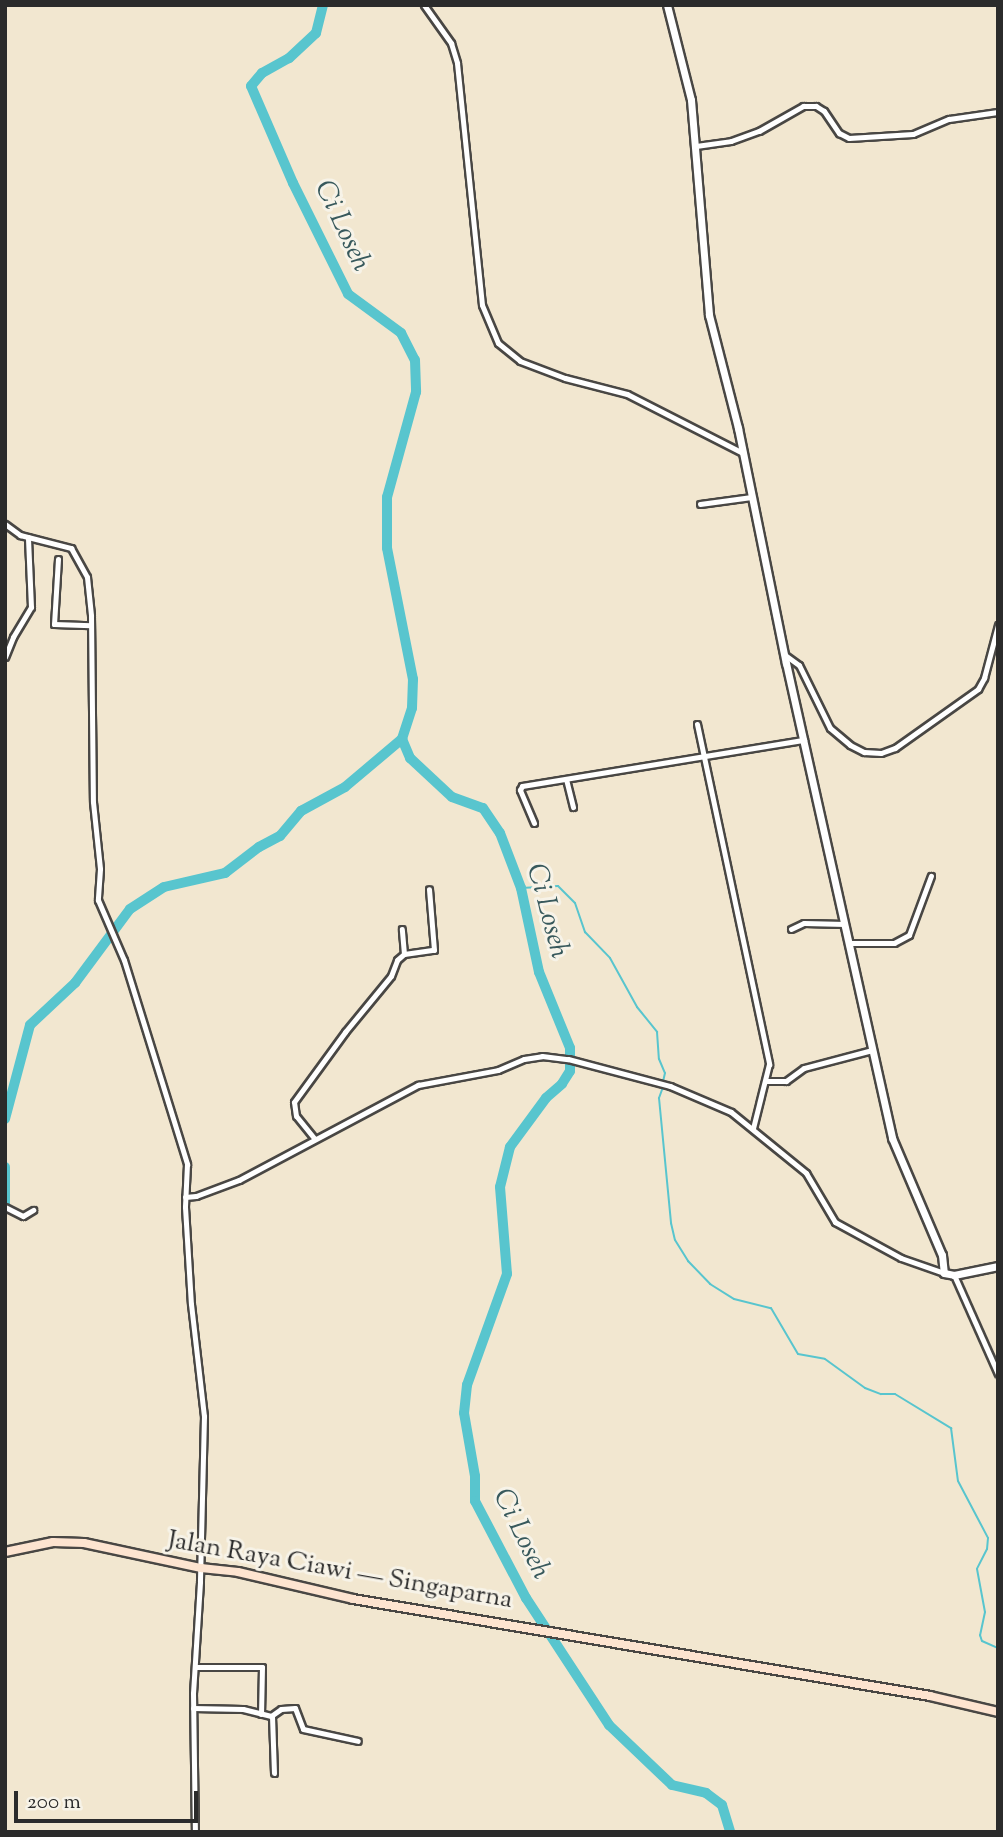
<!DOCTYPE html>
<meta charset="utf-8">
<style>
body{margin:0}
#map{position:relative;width:1003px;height:1837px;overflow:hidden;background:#f2e7d0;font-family:"Sorts Mill Goudy",serif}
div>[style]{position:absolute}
.stream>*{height:2px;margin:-1px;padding:0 1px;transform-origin:1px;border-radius:1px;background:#58c5ce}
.river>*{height:10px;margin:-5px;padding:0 5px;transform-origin:5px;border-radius:5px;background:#58c5ce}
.roads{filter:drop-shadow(2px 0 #494744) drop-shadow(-2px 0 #494744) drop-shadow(0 2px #494744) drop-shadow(0 -2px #494744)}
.minor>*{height:5px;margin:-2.5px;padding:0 2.5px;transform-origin:2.5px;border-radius:2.5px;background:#fff}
.tertiary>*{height:7px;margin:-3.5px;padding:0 3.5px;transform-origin:3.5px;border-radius:3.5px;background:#fff}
.secondary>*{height:8px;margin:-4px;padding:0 4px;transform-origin:4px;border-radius:4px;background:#fde4d0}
span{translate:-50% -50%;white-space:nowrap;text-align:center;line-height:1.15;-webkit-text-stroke:6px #f7f3e8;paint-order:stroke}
.street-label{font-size:26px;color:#2b2b2b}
.water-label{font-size:28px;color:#38595c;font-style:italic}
.frame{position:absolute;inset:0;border:7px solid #2b2b2b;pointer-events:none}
.scale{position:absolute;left:14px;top:1791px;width:184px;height:32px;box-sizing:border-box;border:4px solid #2b2b2b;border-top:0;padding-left:9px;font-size:21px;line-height:24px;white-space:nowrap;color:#2b2b2b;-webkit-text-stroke:5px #f7f3e8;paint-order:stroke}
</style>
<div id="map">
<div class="stream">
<i style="left:521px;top:888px;width:37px;rotate:-3deg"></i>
<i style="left:558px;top:886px;width:24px;rotate:45deg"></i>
<i style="left:575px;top:903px;width:31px;rotate:71deg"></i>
<i style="left:585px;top:932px;width:36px;rotate:46deg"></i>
<i style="left:610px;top:958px;width:56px;rotate:61.1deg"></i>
<i style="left:637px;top:1007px;width:32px;rotate:51deg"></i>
<i style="left:657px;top:1032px;width:27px;rotate:86deg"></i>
<i style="left:659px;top:1059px;width:15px;rotate:67deg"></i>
<i style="left:665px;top:1073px;width:9px;rotate:103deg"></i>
<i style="left:663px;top:1087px;width:12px;rotate:110deg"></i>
<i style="left:659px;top:1098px;width:126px;rotate:84.5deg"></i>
<i style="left:671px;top:1223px;width:17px;rotate:77deg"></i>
<i style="left:675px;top:1240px;width:25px;rotate:58deg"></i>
<i style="left:688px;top:1261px;width:32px;rotate:46deg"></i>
<i style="left:710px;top:1284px;width:28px;rotate:32deg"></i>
<i style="left:734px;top:1299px;width:38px;rotate:14deg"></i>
<i style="left:771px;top:1308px;width:53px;rotate:59.6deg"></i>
<i style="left:798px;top:1354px;width:27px;rotate:10deg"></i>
<i style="left:825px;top:1359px;width:49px;rotate:35.9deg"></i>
<i style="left:865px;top:1388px;width:17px;rotate:21deg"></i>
<i style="left:881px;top:1394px;width:14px"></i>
<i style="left:895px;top:1394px;width:66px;rotate:31.3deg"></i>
<i style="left:951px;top:1428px;width:53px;rotate:82.5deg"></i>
<i style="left:958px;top:1481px;width:64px;rotate:62.2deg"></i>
<i style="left:988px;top:1538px;width:11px;rotate:95deg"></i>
<i style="left:987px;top:1549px;width:22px;rotate:117deg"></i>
<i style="left:977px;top:1569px;width:44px;rotate:79.5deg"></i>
<i style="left:985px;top:1612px;width:24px;rotate:102deg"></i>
<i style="left:980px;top:1635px;width:6px;rotate:72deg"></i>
<i style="left:982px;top:1641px;width:17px;rotate:24deg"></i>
</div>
<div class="river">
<i style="left:323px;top:5px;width:29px;rotate:104deg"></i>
<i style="left:316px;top:33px;width:37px;rotate:137deg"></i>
<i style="left:289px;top:58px;width:31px;rotate:151deg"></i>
<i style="left:262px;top:73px;width:17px;rotate:130deg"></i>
<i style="left:251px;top:86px;width:106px;rotate:66.6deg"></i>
<i style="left:293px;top:183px;width:124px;rotate:63.6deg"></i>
<i style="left:348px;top:294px;width:66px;rotate:36.3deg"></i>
<i style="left:401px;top:333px;width:30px;rotate:63deg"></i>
<i style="left:415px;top:360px;width:32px;rotate:88deg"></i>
<i style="left:416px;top:392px;width:109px;rotate:105.4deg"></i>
<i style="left:387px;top:497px;width:51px;rotate:90deg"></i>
<i style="left:387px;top:548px;width:134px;rotate:78.8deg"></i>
<i style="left:413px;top:679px;width:29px;rotate:92deg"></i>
<i style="left:412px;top:708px;width:33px;rotate:108deg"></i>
<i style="left:402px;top:739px;width:21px;rotate:67deg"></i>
<i style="left:410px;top:758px;width:57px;rotate:42.9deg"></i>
<i style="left:452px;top:797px;width:33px;rotate:20deg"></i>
<i style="left:483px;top:808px;width:30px;rotate:56deg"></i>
<i style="left:500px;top:833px;width:59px;rotate:69.1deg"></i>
<i style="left:521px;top:888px;width:86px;rotate:77.9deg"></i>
<i style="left:539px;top:972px;width:82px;rotate:67.8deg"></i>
<i style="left:570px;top:1048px;width:23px;rotate:90deg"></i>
<i style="left:570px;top:1071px;width:15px;rotate:122deg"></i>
<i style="left:562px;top:1084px;width:21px;rotate:139deg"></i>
<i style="left:546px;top:1098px;width:61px;rotate:126.3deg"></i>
<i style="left:510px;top:1147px;width:41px;rotate:104deg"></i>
<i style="left:500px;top:1187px;width:87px;rotate:85.4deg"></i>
<i style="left:507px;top:1274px;width:118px;rotate:109.8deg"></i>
<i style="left:467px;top:1385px;width:28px;rotate:96deg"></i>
<i style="left:464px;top:1413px;width:64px;rotate:80.1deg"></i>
<i style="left:475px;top:1476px;width:25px;rotate:90deg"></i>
<i style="left:475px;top:1501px;width:110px;rotate:62.3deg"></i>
<i style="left:526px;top:1598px;width:152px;rotate:56.8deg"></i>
<i style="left:609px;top:1725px;width:87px;rotate:43.6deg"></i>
<i style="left:672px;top:1785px;width:35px;rotate:13deg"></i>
<i style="left:706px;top:1793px;width:20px;rotate:37deg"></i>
<i style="left:722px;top:1805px;width:28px;rotate:73deg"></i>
<i style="left:5px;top:1119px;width:97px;rotate:-75.1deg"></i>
<i style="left:30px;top:1025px;width:62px;rotate:-43deg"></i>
<i style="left:75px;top:983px;width:92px;rotate:-53.4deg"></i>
<i style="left:130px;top:909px;width:40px;rotate:-32.9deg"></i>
<i style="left:164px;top:887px;width:63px;rotate:-12.9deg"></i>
<i style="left:225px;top:873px;width:43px;rotate:-37.4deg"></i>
<i style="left:259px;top:847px;width:24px;rotate:-28deg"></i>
<i style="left:280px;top:836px;width:33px;rotate:-50deg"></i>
<i style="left:301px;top:811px;width:50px;rotate:-28.6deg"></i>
<i style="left:345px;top:787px;width:75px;rotate:-40.1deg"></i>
<i style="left:5px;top:1167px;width:40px;rotate:90deg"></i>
</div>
<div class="roads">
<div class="minor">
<i style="left:424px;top:5px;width:47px;rotate:54.6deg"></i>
<i style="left:451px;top:43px;width:21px;rotate:73deg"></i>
<i style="left:457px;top:63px;width:243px;rotate:84.1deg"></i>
<i style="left:482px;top:305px;width:41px;rotate:67.2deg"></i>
<i style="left:498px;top:343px;width:28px;rotate:39deg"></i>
<i style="left:520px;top:361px;width:48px;rotate:20.7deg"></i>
<i style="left:565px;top:378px;width:64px;rotate:14.5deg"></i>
<i style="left:627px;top:394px;width:130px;rotate:27deg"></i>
<i style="left:696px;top:146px;width:35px;rotate:-8deg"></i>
<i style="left:731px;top:141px;width:30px;rotate:-20deg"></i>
<i style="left:759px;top:131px;width:51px;rotate:-29.6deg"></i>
<i style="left:803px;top:106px;width:13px"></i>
<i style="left:816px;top:106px;width:9px;rotate:32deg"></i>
<i style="left:824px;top:111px;width:27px;rotate:56deg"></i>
<i style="left:839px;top:133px;width:11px;rotate:27deg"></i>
<i style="left:849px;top:138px;width:64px;rotate:-3.6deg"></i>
<i style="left:913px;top:134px;width:39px;rotate:-23deg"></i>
<i style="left:949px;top:119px;width:49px;rotate:-8.1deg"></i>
<i style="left:700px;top:504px;width:52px;rotate:-7.7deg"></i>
<i style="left:5px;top:524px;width:19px;rotate:36deg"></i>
<i style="left:20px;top:535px;width:53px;rotate:14.3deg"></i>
<i style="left:71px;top:548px;width:33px;rotate:61deg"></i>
<i style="left:87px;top:577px;width:39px;rotate:84deg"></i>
<i style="left:91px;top:616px;width:186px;rotate:89.4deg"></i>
<i style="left:93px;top:802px;width:67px;rotate:84deg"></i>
<i style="left:100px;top:869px;width:31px;rotate:94deg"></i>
<i style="left:98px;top:900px;width:65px;rotate:66.6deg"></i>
<i style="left:124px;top:960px;width:214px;rotate:72.8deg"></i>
<i style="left:187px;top:1164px;width:43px;rotate:92.7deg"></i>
<i style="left:185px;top:1207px;width:97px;rotate:86.5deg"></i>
<i style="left:191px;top:1304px;width:113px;rotate:83.4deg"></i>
<i style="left:204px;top:1416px;width:166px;rotate:91.4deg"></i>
<i style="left:200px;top:1582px;width:111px;rotate:93.6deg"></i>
<i style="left:193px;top:1693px;width:139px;rotate:89.2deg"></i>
<i style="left:58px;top:559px;width:65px;rotate:93.5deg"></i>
<i style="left:54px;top:624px;width:37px;rotate:2deg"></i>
<i style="left:785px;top:655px;width:17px;rotate:36deg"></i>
<i style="left:799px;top:665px;width:70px;rotate:63.8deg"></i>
<i style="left:830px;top:728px;width:26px;rotate:40deg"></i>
<i style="left:850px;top:745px;width:16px;rotate:27deg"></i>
<i style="left:864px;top:752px;width:17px;rotate:3deg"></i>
<i style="left:881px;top:753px;width:15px;rotate:-20deg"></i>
<i style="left:895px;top:748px;width:102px;rotate:-35.4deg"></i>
<i style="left:978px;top:689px;width:13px;rotate:-61deg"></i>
<i style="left:984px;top:678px;width:55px;rotate:-75.2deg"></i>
<i style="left:5px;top:657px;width:22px;rotate:-68deg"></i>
<i style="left:13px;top:637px;width:35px;rotate:-59deg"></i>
<i style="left:31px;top:607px;width:70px;rotate:-92.5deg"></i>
<i style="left:697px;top:724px;width:348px;rotate:78deg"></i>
<i style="left:769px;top:1064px;width:66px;rotate:104deg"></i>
<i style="left:566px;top:779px;width:29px;rotate:76deg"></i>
<i style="left:534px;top:823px;width:36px;rotate:-113deg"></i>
<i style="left:520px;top:790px;width:4px;rotate:-63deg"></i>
<i style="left:522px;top:786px;width:286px;rotate:-9.3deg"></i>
<i style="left:791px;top:929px;width:14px;rotate:-25deg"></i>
<i style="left:804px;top:923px;width:41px;rotate:1.4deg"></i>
<i style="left:849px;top:943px;width:45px"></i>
<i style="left:894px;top:943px;width:17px;rotate:-28deg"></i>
<i style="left:909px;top:935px;width:63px;rotate:-69.6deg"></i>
<i style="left:404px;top:954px;width:30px;rotate:-8deg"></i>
<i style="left:434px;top:950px;width:61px;rotate:-94.7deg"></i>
<i style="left:766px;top:1081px;width:20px"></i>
<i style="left:786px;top:1081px;width:22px;rotate:-36deg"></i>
<i style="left:804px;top:1068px;width:70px;rotate:-14.8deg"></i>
<i style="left:314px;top:1138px;width:28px;rotate:-129deg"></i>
<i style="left:296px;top:1116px;width:14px;rotate:-98deg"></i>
<i style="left:294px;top:1102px;width:87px;rotate:-53.9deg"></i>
<i style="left:345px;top:1032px;width:72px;rotate:-50.6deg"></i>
<i style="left:391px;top:976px;width:17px;rotate:-69deg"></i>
<i style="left:397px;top:960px;width:9px;rotate:-41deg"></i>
<i style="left:404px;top:954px;width:25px;rotate:-95deg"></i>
<i style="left:185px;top:1197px;width:11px;rotate:-5deg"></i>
<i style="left:196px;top:1196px;width:46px;rotate:-20.4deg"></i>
<i style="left:239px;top:1180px;width:203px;rotate:-28deg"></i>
<i style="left:418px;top:1085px;width:81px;rotate:-10.6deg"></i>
<i style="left:498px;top:1070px;width:28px;rotate:-23deg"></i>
<i style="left:524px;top:1059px;width:18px;rotate:-9deg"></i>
<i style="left:542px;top:1056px;width:26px;rotate:7deg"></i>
<i style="left:568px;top:1059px;width:106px;rotate:14.8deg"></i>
<i style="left:670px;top:1086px;width:66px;rotate:23.1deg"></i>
<i style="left:731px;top:1112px;width:97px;rotate:39.1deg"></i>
<i style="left:806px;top:1173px;width:57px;rotate:59.4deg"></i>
<i style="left:835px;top:1222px;width:75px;rotate:28.6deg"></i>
<i style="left:901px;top:1258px;width:46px;rotate:19.2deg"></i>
<i style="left:5px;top:1207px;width:20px;rotate:27deg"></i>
<i style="left:23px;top:1216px;width:12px;rotate:-31deg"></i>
<i style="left:954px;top:1275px;width:108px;rotate:66deg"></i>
<i style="left:195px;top:1667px;width:67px"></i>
<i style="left:262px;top:1667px;width:47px;rotate:91.2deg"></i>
<i style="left:193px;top:1708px;width:50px;rotate:1.1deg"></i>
<i style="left:243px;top:1709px;width:30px;rotate:14deg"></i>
<i style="left:272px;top:1716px;width:57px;rotate:88deg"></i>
<i style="left:271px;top:1716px;width:12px;rotate:-35deg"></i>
<i style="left:281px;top:1709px;width:14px;rotate:-4deg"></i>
<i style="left:295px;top:1708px;width:22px;rotate:69deg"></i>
<i style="left:303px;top:1729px;width:56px;rotate:12.3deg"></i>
</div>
<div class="tertiary">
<i style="left:667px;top:5px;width:98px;rotate:75.8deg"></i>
<i style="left:691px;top:100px;width:216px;rotate:85.2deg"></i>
<i style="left:709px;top:315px;width:117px;rotate:75.6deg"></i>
<i style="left:738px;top:428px;width:240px;rotate:78.5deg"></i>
<i style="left:786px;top:663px;width:487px;rotate:77.4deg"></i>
<i style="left:892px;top:1138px;width:127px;rotate:66.9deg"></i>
<i style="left:942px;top:1255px;width:18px;rotate:84deg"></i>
<i style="left:944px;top:1273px;width:10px;rotate:11deg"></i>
<i style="left:954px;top:1275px;width:45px;rotate:-11.6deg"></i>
</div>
<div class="secondary">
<i style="left:5px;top:1552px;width:49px;rotate:-11.8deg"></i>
<i style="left:53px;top:1542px;width:31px;rotate:2deg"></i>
<i style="left:84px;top:1543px;width:120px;rotate:12.1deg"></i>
<i style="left:201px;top:1568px;width:37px;rotate:6deg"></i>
<i style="left:238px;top:1572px;width:118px;rotate:13.2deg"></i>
<i style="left:353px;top:1599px;width:585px;rotate:9.54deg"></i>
<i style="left:930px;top:1696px;width:70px;rotate:13.2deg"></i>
</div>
</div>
<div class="street-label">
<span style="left:340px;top:1571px;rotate:10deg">Jalan Raya Ciawi — Singaparna</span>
</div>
<div class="water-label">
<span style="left:342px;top:226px;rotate:65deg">Ci Loseh</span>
<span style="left:547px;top:911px;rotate:75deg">Ci Loseh</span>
<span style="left:521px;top:1534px;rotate:64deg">Ci Loseh</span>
</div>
<div class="frame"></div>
<div class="scale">200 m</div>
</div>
